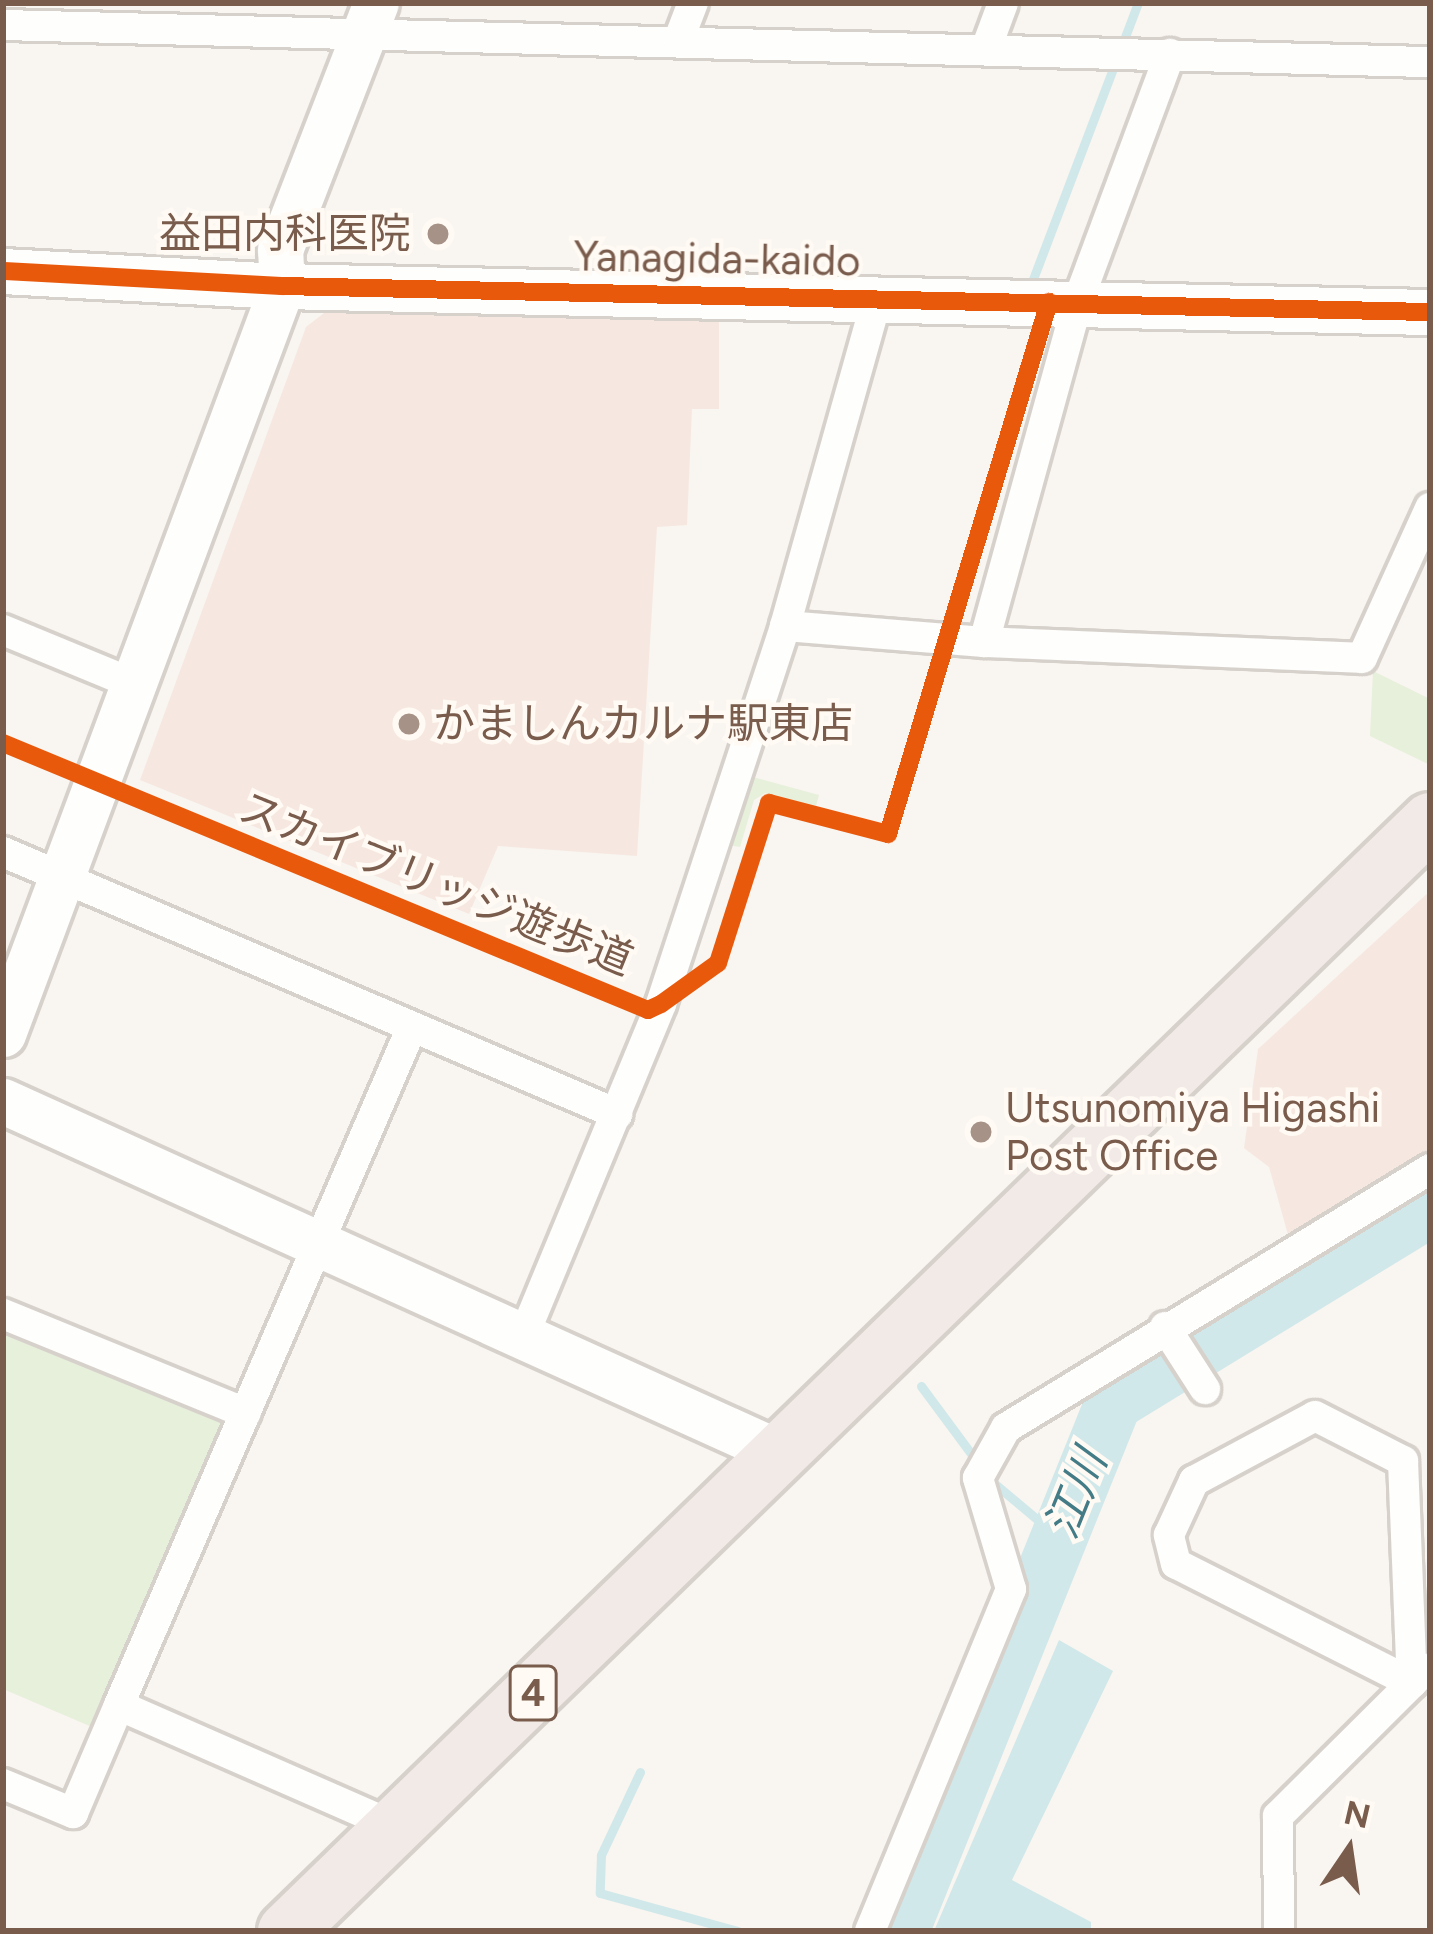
<!DOCTYPE html>
<meta charset="utf-8">
<style>
body{margin:0}
#map{position:relative;width:1433px;height:1934px;overflow:hidden;background:#f9f5f0;font-family:Figtree,"Noto Sans JP",sans-serif}
div>[style]{position:absolute}
.commercial>*{inset:0;background:#f6e8e1}
.green>*{inset:0;background:#e7f0db}
.water>*{inset:0;background:#d0e8ea}
.stream>*{height:9px;margin:-4.5px;padding:0 4.5px;transform-origin:4.5px;border-radius:4.5px;background:#d0e8ea}
.river>*{height:57px;margin:-28.5px;padding:0 28.5px;transform-origin:28.5px;border-radius:28.5px;background:#d0e8ea}
.roads{filter:drop-shadow(3px 0 #d7d1cb) drop-shadow(-3px 0 #d7d1cb) drop-shadow(0 3px #d7d1cb) drop-shadow(0 -3px #d7d1cb)}
.street>*{height:30px;margin:-15px;padding:0 15px;transform-origin:15px;border-radius:15px;background:#fefefd}
.secondary>*{height:45px;margin:-22.5px;padding:0 22.5px;transform-origin:22.5px;border-radius:22.5px;background:#fefefd}
.highway>*{height:57px;margin:-28.5px;padding:0 28.5px;transform-origin:28.5px;border-radius:28.5px;background:#f2eae7}
.cycleway>*{height:18px;margin:-9px;padding:0 9px;transform-origin:9px;border-radius:9px;background:#e8590c}
.dots>*{width:33px;height:33px;translate:-50% -50%;box-sizing:border-box;border:6px solid #fffaf3;border-radius:50%}
span{translate:-50% -50%;white-space:nowrap;text-align:center;line-height:1.15;-webkit-text-stroke:9px #fffaf3;paint-order:stroke}
.shield-label span{padding:3px 9px;background:#fffaf3;border:3px solid;border-radius:9px;-webkit-text-stroke-width:0}
.shield-label{font-size:39px;color:#7a5c4d;font-weight:700}
.poi-label{font-size:42px;color:#7a5c4d}
.right{translate:-100% -50%;text-align:right}
.left{translate:0 -50%;text-align:left}
.street-label{font-size:42px;color:#7a5c4d}
.water-label{font-size:45px;color:#437c86;font-style:italic}
.frame{position:absolute;inset:0;border:6px solid #7a5c4d;pointer-events:none}
.north{position:absolute;left:1289px;top:1790px;width:120px;height:120px;-webkit-text-stroke:9px #fffaf3;paint-order:stroke;rotate:13deg;font-size:33px;font-weight:700;line-height:48px;text-align:center;color:#7a5c4d}
.north::after{content:'';display:block;margin:auto;width:42px;height:54px;background:#7a5c4d;clip-path:polygon(50% 0,100% 100%,50% 72%,0 100%)}
</style>
<div id="map">
<div class="commercial">
<i style="clip-path:polygon(333px 306px,719px 313px,719px 409px,692px 409px,687px 525px,657px 527px,637px 856px,498px 846px,469px 914px,140px 780px,306px 327px)"></i>
<i style="clip-path:polygon(1430px 891px,1430px 1155px,1290px 1242px,1269px 1167px,1244px 1148px,1258px 1049px)"></i>
</div>
<div class="green">
<i style="clip-path:polygon(1373px 671px,1430px 699px,1430px 765px,1370px 736px)"></i>
<i style="clip-path:polygon(749px 776px,819px 795px,816px 806px,765px 793px,754px 800px,740px 847px,728px 845px)"></i>
<i style="clip-path:polygon(3px 1325px,234px 1419px,99px 1730px,3px 1689px)"></i>
</div>
<div class="water">
<i style="clip-path:polygon(1059px 1640px,1113px 1671px,1012px 1880px,1091px 1922px,1091px 1931px,934px 1931px)"></i>
</div>
<div class="stream">
<i style="left:1033px;top:279px;width:295px;rotate:-69.2deg"></i>
<i style="left:921px;top:1386px;width:91px;rotate:53.5deg"></i>
<i style="left:989px;top:1479px;width:90px;rotate:40deg"></i>
<i style="left:640px;top:1772px;width:92px;rotate:115.2deg"></i>
<i style="left:601px;top:1855px;width:38px;rotate:92deg"></i>
<i style="left:600px;top:1893px;width:143px;rotate:15.4deg"></i>
</div>
<div class="river">
<i style="left:900px;top:1931px;width:570px;rotate:-68.07deg"></i>
<i style="left:1113px;top:1402px;width:372px;rotate:-31.5deg"></i>
</div>
<div class="roads">
<div class="street">
<i style="left:3px;top:25px;width:1427px;rotate:1.49deg"></i>
<i style="left:679px;top:39px;width:39px;rotate:-69deg"></i>
<i style="left:986px;top:49px;width:49px;rotate:-69.7deg"></i>
<i style="left:785px;top:626px;width:200px;rotate:4.6deg"></i>
<i style="left:984px;top:642px;width:351px;rotate:-74.6deg"></i>
<i style="left:1077px;top:304px;width:267px;rotate:-69.6deg"></i>
<i style="left:3px;top:630px;width:142px;rotate:22.4deg"></i>
<i style="left:984px;top:642px;width:378px;rotate:2.4deg"></i>
<i style="left:1362px;top:658px;width:165px;rotate:-65.6deg"></i>
<i style="left:3px;top:852px;width:668px;rotate:23.11deg"></i>
<i style="left:3px;top:1314px;width:262px;rotate:22.2deg"></i>
<i style="left:1165px;top:1327px;width:74px;rotate:57.2deg"></i>
<i style="left:524px;top:1335px;width:358px;rotate:-67.5deg"></i>
<i style="left:661px;top:1004px;width:398px;rotate:-71.8deg"></i>
<i style="left:785px;top:626px;width:341px;rotate:-74.3deg"></i>
<i style="left:1315px;top:1416px;width:99px;rotate:27.1deg"></i>
<i style="left:1403px;top:1461px;width:222px;rotate:87.7deg"></i>
<i style="left:1412px;top:1683px;width:264px;rotate:-153.2deg"></i>
<i style="left:1176px;top:1564px;width:30px;rotate:-104deg"></i>
<i style="left:1169px;top:1535px;width:60px;rotate:-65.2deg"></i>
<i style="left:1194px;top:1481px;width:137px;rotate:-28.2deg"></i>
<i style="left:3px;top:1784px;width:76px;rotate:22.5deg"></i>
<i style="left:73px;top:1813px;width:117px;rotate:-66.9deg"></i>
<i style="left:394px;top:1826px;width:300px;rotate:-156.3deg"></i>
<i style="left:119px;top:1705px;width:739px;rotate:-66.63deg"></i>
<i style="left:870px;top:1931px;width:370px;rotate:-67.6deg"></i>
<i style="left:1011px;top:1589px;width:116px;rotate:-106.6deg"></i>
<i style="left:978px;top:1478px;width:57px;rotate:-60.8deg"></i>
<i style="left:1006px;top:1428px;width:497px;rotate:-31.4deg"></i>
<i style="left:1279px;top:1931px;width:115px;rotate:-90.5deg"></i>
<i style="left:1278px;top:1816px;width:209px;rotate:-44.8deg"></i>
</div>
<div class="secondary">
<i style="left:3px;top:271px;width:279px;rotate:3.1deg"></i>
<i style="left:282px;top:286px;width:1148px;rotate:1.3deg"></i>
<i style="left:3px;top:1034px;width:798px;rotate:-69.54deg"></i>
<i style="left:282px;top:286px;width:36px;rotate:-93deg"></i>
<i style="left:280px;top:250px;width:265px;rotate:-68.8deg"></i>
<i style="left:3px;top:1101px;width:849px;rotate:24.36deg"></i>
</div>
<div class="highway">
<i style="left:286px;top:1931px;width:1594px;rotate:-44.14deg"></i>
</div>
</div>
<div class="cycleway">
<i style="left:3px;top:271px;width:279px;rotate:3.1deg"></i>
<i style="left:282px;top:286px;width:1148px;rotate:1.3deg"></i>
<i style="left:3px;top:743px;width:698px;rotate:22.49deg"></i>
<i style="left:648px;top:1010px;width:14px;rotate:-25deg"></i>
<i style="left:661px;top:1004px;width:70px;rotate:-35.7deg"></i>
<i style="left:718px;top:963px;width:168px;rotate:-72.3deg"></i>
<i style="left:769px;top:803px;width:123px;rotate:14.6deg"></i>
<i style="left:888px;top:834px;width:556px;rotate:-73.16deg"></i>
</div>
<div class="dots">
<i style="left:438px;top:234px;background:#a69286"></i>
<i style="left:409px;top:724px;background:#a69286"></i>
<i style="left:981px;top:1132px;background:#a69286"></i>
</div>
<div class="shield-label">
<span style="left:533px;top:1693px">4</span>
</div>
<div class="poi-label">
<span class="right" style="left:411px;top:234px">益田内科医院</span>
<span class="left" style="left:433px;top:724px">かましんカルナ駅東店</span>
<span class="left" style="left:1005px;top:1132px">Utsunomiya Higashi<br>Post Office</span>
</div>
<div class="street-label">
<span style="left:717px;top:259px;rotate:1deg">Yanagida-kaido</span>
<span style="left:436px;top:884px;rotate:22deg">スカイブリッジ遊歩道</span>
</div>
<div class="water-label">
<span style="left:1076px;top:1494px;rotate:-68deg">江川</span>
</div>
<div class="frame"></div>
<div class="north">N</div>
</div>
